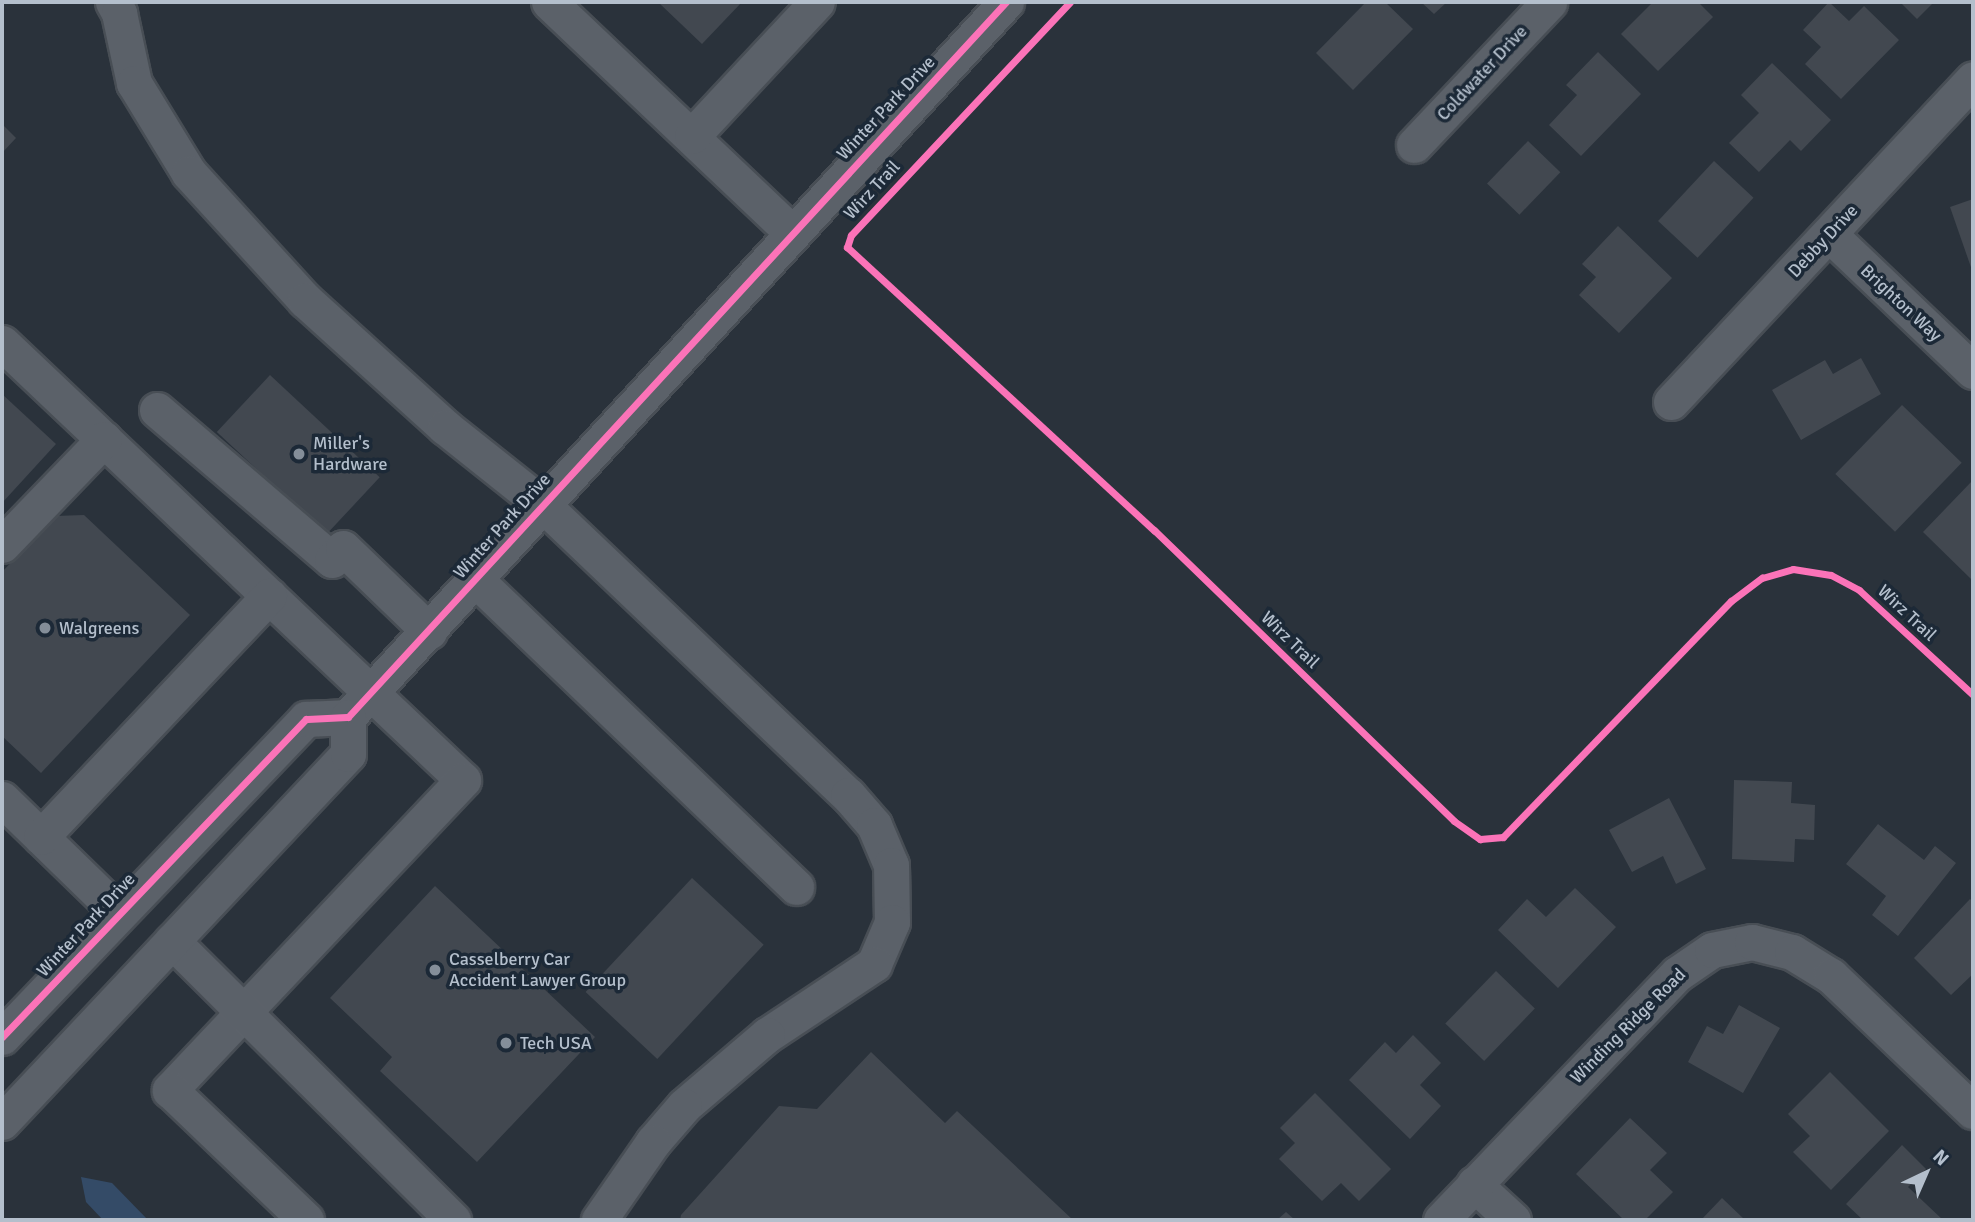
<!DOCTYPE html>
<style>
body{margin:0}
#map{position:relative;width:1975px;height:1222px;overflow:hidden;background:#2a323b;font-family:Signika,sans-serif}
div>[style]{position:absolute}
.water>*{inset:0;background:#344b67}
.building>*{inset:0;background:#424850;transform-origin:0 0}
.roads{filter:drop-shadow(2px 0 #484e55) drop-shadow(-2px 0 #484e55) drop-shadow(0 2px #484e55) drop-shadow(0 -2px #484e55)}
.minor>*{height:35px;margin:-17.5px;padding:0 17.5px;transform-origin:17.5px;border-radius:17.5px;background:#5b6169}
.cycleway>*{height:7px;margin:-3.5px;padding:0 3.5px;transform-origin:3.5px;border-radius:3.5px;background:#fb73b8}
.dots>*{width:19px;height:19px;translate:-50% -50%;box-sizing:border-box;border:4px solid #1c2937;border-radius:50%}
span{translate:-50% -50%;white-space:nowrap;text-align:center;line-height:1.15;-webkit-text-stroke:7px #1c2937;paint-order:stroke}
.street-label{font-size:18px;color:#b4bfcc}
.poi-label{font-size:18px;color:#b4bfcc}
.left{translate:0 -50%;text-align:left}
.frame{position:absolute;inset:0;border:4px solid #b4bfcc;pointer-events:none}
.north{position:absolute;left:1891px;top:1138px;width:70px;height:70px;-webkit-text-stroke:5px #1c2937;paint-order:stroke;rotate:44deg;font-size:19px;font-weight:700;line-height:28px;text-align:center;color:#b4bfcc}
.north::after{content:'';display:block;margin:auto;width:24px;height:32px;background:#b4bfcc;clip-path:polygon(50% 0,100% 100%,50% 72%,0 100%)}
</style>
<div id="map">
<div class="water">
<i style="clip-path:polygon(81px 1177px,112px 1183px,148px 1220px,103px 1220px,86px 1202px)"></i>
</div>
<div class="building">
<i style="clip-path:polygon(658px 2px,742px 2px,702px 44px)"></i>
<i style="clip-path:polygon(1366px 2px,1385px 2px,1413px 29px,1353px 90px,1316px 53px)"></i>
<i style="clip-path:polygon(1421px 2px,1447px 2px,1434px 14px)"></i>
<i style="clip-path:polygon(1653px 2px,1698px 2px,1713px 17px,1658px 71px,1621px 34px)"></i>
<i style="clip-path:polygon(1829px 2px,1849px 21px,1864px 6px,1899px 40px,1841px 99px,1805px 64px,1821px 47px,1803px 30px)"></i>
<i style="clip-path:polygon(1900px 2px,1934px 2px,1917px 19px)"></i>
<i style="clip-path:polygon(1598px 52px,1641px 94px,1581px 156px,1549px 125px,1577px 95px,1566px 85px)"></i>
<i style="clip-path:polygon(1772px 63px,1831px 120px,1801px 151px,1790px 140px,1759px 172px,1729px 143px,1759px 113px,1741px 95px)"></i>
<i style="clip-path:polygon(2px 124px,16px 138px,2px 153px)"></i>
<i style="left:1528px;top:141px;width:45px;height:59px;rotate:44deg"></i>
<i style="left:1714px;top:161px;width:54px;height:82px;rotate:43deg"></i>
<i style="clip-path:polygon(1973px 199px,1973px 273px,1950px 207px)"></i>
<i style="clip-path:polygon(1618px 226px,1672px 278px,1619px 333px,1579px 295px,1596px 277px,1582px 264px)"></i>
<i style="clip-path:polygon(1861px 358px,1881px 394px,1801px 440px,1772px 390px,1825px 360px,1833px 374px)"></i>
<i style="left:270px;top:375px;width:150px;height:78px;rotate:43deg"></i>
<i style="clip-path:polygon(2px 394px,56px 444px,2px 503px)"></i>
<i style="left:1902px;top:405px;width:83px;height:96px;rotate:44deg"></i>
<i style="clip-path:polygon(1973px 480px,1973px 576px,1971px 579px,1923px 532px)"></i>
<i style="clip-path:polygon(84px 515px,190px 615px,41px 773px,2px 736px,2px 572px,55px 516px)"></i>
<i style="clip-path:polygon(1734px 780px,1792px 782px,1791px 803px,1815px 805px,1814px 840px,1795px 839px,1794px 862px,1732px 859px)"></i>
<i style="clip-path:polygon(1669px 798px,1706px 869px,1676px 884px,1663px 856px,1632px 872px,1609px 830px)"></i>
<i style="clip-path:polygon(1878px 824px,1924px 860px,1935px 846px,1956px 863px,1898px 936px,1872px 915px,1886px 896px,1846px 864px)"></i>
<i style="left:692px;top:878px;width:98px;height:156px;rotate:43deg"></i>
<i style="clip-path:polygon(435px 886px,595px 1037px,477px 1162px,380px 1071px,392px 1057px,330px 998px)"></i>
<i style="clip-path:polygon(1575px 888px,1616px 927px,1558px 988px,1498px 930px,1527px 899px,1546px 917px)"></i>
<i style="clip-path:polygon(1970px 899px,1973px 902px,1973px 974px,1951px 995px,1914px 958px)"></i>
<i style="left:1496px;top:971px;width:54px;height:73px;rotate:44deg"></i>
<i style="clip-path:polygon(1739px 1005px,1780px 1028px,1743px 1093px,1688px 1062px,1707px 1026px,1723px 1034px)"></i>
<i style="clip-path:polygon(1413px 1035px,1441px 1063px,1420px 1085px,1441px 1106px,1410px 1139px,1349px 1080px,1385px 1042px,1396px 1053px)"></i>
<i style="clip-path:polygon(871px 1052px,945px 1123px,957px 1111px,1073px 1220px,680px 1220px,681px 1215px,779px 1106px,817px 1109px)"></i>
<i style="clip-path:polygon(1830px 1072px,1889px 1131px,1831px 1190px,1793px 1152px,1810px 1136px,1788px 1114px)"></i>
<i style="clip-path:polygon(1315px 1093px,1391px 1169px,1359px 1201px,1341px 1183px,1322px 1201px,1279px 1159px,1295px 1143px,1280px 1128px)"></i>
<i style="clip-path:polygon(1630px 1118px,1667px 1153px,1650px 1170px,1673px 1192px,1645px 1220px,1624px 1220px,1576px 1174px)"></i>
<i style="clip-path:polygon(1902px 1145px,1926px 1169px,1908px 1187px,1943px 1220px,1863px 1220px,1846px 1204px)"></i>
<i style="clip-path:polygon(1722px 1198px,1745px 1220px,1701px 1220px)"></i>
<i style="clip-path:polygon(1286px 1212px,1295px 1220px,1277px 1220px)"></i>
</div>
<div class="roads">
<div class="minor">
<i style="left:113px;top:2px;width:13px;rotate:61deg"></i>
<i style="left:119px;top:13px;width:72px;rotate:77.9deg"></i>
<i style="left:134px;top:83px;width:105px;rotate:58.6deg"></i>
<i style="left:189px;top:173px;width:172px;rotate:47.6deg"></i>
<i style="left:305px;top:300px;width:189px;rotate:42.2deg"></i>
<i style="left:445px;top:427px;width:125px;rotate:38.5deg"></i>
<i style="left:543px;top:505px;width:421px;rotate:43.6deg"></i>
<i style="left:848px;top:795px;width:40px;rotate:49deg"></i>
<i style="left:874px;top:825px;width:43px;rotate:67deg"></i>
<i style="left:891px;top:865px;width:57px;rotate:89deg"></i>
<i style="left:892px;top:922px;width:46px;rotate:113.2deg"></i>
<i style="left:874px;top:964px;width:128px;rotate:146.4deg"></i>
<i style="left:767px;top:1035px;width:109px;rotate:139.5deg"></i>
<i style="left:684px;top:1106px;width:48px;rotate:130.7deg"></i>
<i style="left:653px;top:1142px;width:95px;rotate:124.7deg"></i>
<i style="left:549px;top:2px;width:335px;rotate:43.5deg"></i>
<i style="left:692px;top:136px;width:183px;rotate:-47deg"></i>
<i style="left:1414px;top:145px;width:197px;rotate:-46.6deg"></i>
<i style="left:1830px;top:235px;width:197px;rotate:43.6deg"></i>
<i style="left:2px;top:343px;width:635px;rotate:43.47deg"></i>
<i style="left:463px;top:780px;width:427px;rotate:133.4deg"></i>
<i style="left:170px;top:1090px;width:188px;rotate:43.7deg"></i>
<i style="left:1671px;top:402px;width:442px;rotate:-46.9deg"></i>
<i style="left:157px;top:410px;width:230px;rotate:40.6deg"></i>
<i style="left:332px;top:560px;width:16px;rotate:-47deg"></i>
<i style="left:343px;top:548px;width:120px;rotate:44deg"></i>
<i style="left:2px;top:545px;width:147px;rotate:-46.1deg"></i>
<i style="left:475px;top:579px;width:445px;rotate:43.8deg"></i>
<i style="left:2px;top:799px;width:162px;rotate:44.2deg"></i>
<i style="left:41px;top:837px;width:332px;rotate:-46.6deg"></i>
<i style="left:172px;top:941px;width:396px;rotate:44.8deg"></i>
<i style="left:2px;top:1037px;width:440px;rotate:-46.3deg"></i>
<i style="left:306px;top:719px;width:42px;rotate:-2.7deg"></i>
<i style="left:348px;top:717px;width:972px;rotate:-47.38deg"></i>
<i style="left:2px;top:1122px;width:505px;rotate:-46.76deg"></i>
<i style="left:348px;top:754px;width:37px;rotate:-90deg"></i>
<i style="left:1474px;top:1184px;width:53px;rotate:42.7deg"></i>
<i style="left:1441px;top:1220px;width:341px;rotate:-46.2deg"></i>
<i style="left:1677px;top:974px;width:42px;rotate:-34.4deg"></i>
<i style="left:1712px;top:950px;width:41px;rotate:-11.3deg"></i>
<i style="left:1752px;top:942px;width:41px;rotate:14deg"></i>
<i style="left:1792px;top:952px;width:46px;rotate:31.6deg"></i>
<i style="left:1831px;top:976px;width:196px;rotate:43.6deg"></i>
</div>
</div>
<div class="cycleway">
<i style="left:1070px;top:2px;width:320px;rotate:133.2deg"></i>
<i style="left:851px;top:235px;width:13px;rotate:108deg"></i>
<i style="left:847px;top:247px;width:418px;rotate:42.7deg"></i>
<i style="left:1154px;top:530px;width:418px;rotate:44.1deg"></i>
<i style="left:1454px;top:821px;width:32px;rotate:35deg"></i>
<i style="left:1480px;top:839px;width:23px;rotate:-5deg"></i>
<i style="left:1503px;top:837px;width:328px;rotate:-46deg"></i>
<i style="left:1731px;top:601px;width:39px;rotate:-37deg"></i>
<i style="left:1762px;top:578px;width:32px;rotate:-16deg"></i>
<i style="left:1793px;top:569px;width:38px;rotate:9deg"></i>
<i style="left:1831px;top:575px;width:32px;rotate:28deg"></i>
<i style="left:1859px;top:590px;width:155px;rotate:42.6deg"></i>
<i style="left:2px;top:1037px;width:440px;rotate:-46.3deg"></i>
<i style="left:306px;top:719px;width:42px;rotate:-2.7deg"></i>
<i style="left:348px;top:717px;width:972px;rotate:-47.38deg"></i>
</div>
<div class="dots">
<i style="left:299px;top:454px;background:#848e99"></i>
<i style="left:45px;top:628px;background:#848e99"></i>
<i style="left:435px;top:970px;background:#848e99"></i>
<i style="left:506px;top:1043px;background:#848e99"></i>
</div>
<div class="street-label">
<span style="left:1482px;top:73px;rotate:-47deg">Coldwater Drive</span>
<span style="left:886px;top:108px;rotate:-47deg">Winter Park Drive</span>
<span style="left:872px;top:190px;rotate:-47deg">Wirz Trail</span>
<span style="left:1823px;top:241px;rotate:-47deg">Debby Drive</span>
<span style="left:1901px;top:303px;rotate:43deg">Brighton Way</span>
<span style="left:502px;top:526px;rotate:-48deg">Winter Park Drive</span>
<span style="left:1907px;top:613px;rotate:43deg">Wirz Trail</span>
<span style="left:1290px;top:640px;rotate:44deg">Wirz Trail</span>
<span style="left:86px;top:925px;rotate:-47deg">Winter Park Drive</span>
<span style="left:1628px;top:1026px;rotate:-45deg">Winding Ridge Road</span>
</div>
<div class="poi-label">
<span class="left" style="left:313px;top:454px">Miller's<br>Hardware</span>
<span class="left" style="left:59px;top:628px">Walgreens</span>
<span class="left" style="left:449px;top:970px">Casselberry Car<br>Accident Lawyer Group</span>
<span class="left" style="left:520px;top:1043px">Tech USA</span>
</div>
<div class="frame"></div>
<div class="north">N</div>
</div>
